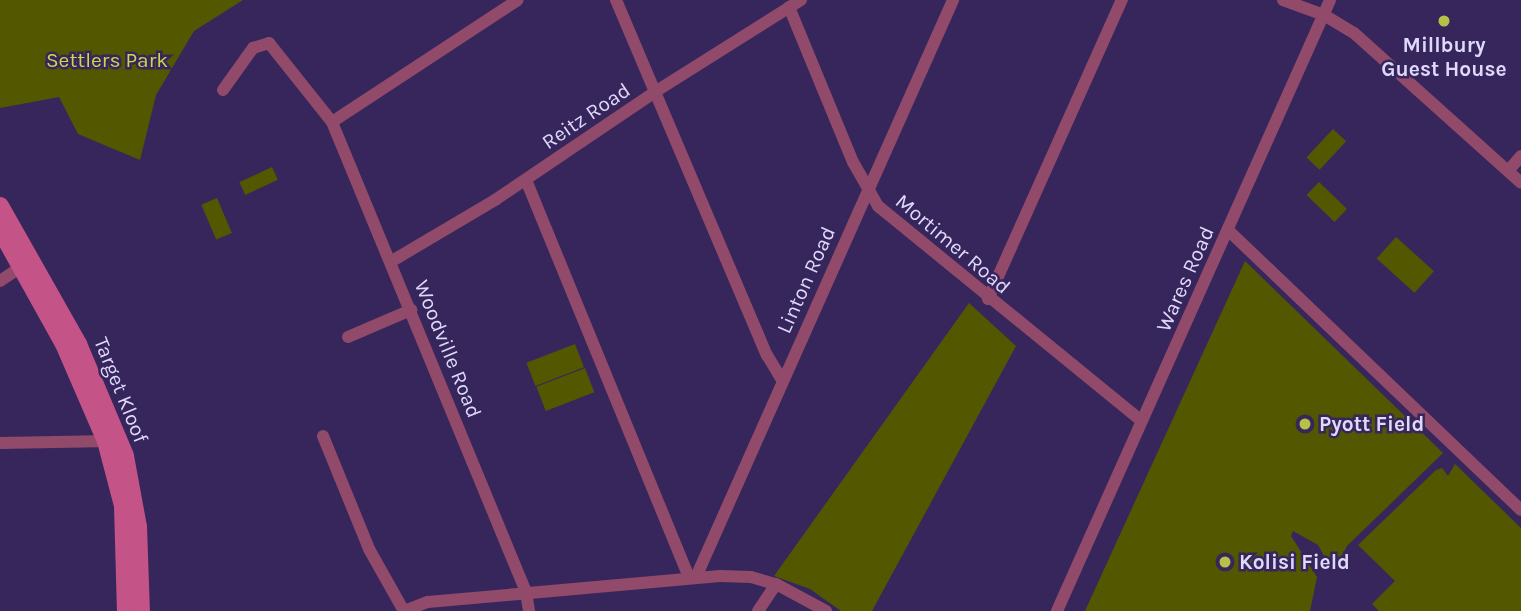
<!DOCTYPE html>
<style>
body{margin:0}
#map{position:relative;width:1521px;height:611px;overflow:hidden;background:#36265c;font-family:Karla,sans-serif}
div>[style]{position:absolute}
.green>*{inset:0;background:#535800;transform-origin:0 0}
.minor>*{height:12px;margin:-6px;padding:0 6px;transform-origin:6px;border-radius:6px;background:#914a69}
.secondary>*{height:18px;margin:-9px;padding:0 9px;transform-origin:9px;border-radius:9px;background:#c45388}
.dots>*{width:19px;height:19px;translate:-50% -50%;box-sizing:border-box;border:4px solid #36265c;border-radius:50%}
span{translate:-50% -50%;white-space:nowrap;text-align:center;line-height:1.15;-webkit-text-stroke:5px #36265c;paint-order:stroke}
.poi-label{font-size:21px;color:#dfd9fb;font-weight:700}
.left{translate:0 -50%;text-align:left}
.park-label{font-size:21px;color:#ccd64e}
.street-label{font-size:21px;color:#dfd9fb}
</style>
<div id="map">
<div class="green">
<i style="clip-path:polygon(0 0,243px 0,194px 31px,156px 95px,140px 160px,78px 134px,59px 97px,0 108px)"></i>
<i style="left:1333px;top:129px;width:18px;height:39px;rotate:43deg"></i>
<i style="left:272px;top:167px;width:14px;height:36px;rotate:65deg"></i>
<i style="left:1319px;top:182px;width:39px;height:18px;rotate:44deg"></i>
<i style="left:217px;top:198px;width:38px;height:17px;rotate:67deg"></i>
<i style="left:1396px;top:237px;width:51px;height:29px;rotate:42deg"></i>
<i style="clip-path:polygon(1245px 261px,1443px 453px,1347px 546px,1333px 572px,1318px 545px,1293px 531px,1291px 536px,1317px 577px,1310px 611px,1085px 611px)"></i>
<i style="clip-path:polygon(969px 303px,1016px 346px,872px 611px,841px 611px,810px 589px,774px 576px)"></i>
<i style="left:575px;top:344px;width:25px;height:52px;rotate:69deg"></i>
<i style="left:585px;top:368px;width:26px;height:52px;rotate:69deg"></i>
<i style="clip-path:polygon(1455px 464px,1521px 528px,1521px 611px,1379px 611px,1372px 604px,1395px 581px,1358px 545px,1436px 470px,1442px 468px,1448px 476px)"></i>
</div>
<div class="minor">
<i style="left:616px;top:0;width:386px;rotate:67deg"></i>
<i style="left:767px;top:355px;width:29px;rotate:59deg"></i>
<i style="left:1283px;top:0;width:44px;rotate:20.1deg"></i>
<i style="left:1324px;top:15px;width:35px;rotate:31deg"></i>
<i style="left:1354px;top:33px;width:224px;rotate:41.9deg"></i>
<i style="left:789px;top:7px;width:168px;rotate:67.6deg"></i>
<i style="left:853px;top:162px;width:51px;rotate:60.4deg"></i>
<i style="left:878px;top:206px;width:340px;rotate:39.2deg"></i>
<i style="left:223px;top:90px;width:52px;rotate:-54.5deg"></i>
<i style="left:253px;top:48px;width:17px;rotate:-17deg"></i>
<i style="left:269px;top:43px;width:101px;rotate:51.4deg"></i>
<i style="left:332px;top:122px;width:508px;rotate:67.57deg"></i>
<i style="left:526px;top:592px;width:19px;rotate:81deg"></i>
<i style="left:332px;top:122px;width:222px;rotate:-33.3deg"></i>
<i style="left:1508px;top:171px;width:20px;rotate:-49deg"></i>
<i style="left:526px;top:180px;width:430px;rotate:67.7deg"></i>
<i style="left:1228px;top:230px;width:405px;rotate:43.7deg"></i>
<i style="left:392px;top:261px;width:120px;rotate:-30.6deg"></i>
<i style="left:495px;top:200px;width:197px;rotate:-34deg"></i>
<i style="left:658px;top:90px;width:169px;rotate:-32.2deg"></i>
<i style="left:0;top:281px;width:27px;rotate:-34deg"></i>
<i style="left:988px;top:299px;width:328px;rotate:-65.9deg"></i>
<i style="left:348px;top:337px;width:69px;rotate:-23.2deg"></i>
<i style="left:323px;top:436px;width:122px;rotate:67.8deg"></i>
<i style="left:369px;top:549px;width:71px;rotate:60.6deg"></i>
<i style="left:0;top:443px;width:111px;rotate:-1deg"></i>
<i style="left:696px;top:577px;width:632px;rotate:-65.99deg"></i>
<i style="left:404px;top:611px;width:26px;rotate:-21deg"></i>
<i style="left:428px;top:602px;width:293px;rotate:-5.1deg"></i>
<i style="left:720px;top:576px;width:31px;rotate:2deg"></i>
<i style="left:751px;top:577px;width:26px;rotate:16deg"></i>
<i style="left:776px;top:584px;width:57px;rotate:28.4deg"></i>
<i style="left:758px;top:611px;width:32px;rotate:-56deg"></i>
<i style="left:1057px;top:611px;width:669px;rotate:-65.92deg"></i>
</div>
<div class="secondary">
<i style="left:0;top:206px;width:159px;rotate:60.5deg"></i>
<i style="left:78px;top:344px;width:121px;rotate:67.2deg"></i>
<i style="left:125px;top:456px;width:72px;rotate:79.6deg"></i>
<i style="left:138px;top:527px;width:84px;rotate:88deg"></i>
<i style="left:0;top:229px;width:132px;rotate:60.9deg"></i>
<i style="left:64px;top:344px;width:106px;rotate:66.6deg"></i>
<i style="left:106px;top:441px;width:67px;rotate:75.3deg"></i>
<i style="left:123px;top:506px;width:105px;rotate:88.4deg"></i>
</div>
<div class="dots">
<i style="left:1444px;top:21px;background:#b7c147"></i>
<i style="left:1305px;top:424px;background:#b7c147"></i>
<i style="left:1225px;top:562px;background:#b7c147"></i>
</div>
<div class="poi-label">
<span style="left:1444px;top:57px">Millbury<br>Guest House</span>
<span class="left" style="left:1319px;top:424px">Pyott Field</span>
<span class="left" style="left:1239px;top:562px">Kolisi Field</span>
</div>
<div class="park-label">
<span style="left:107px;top:60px">Settlers Park</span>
</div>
<div class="street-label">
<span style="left:586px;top:116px;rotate:-34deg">Reitz Road</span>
<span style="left:953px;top:244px;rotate:40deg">Mortimer Road</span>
<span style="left:1185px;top:279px;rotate:-66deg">Wares Road</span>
<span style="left:806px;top:280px;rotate:-66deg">Linton Road</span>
<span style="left:448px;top:349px;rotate:68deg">Woodville Road</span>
<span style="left:121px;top:390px;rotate:68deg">Target Kloof</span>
</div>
</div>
